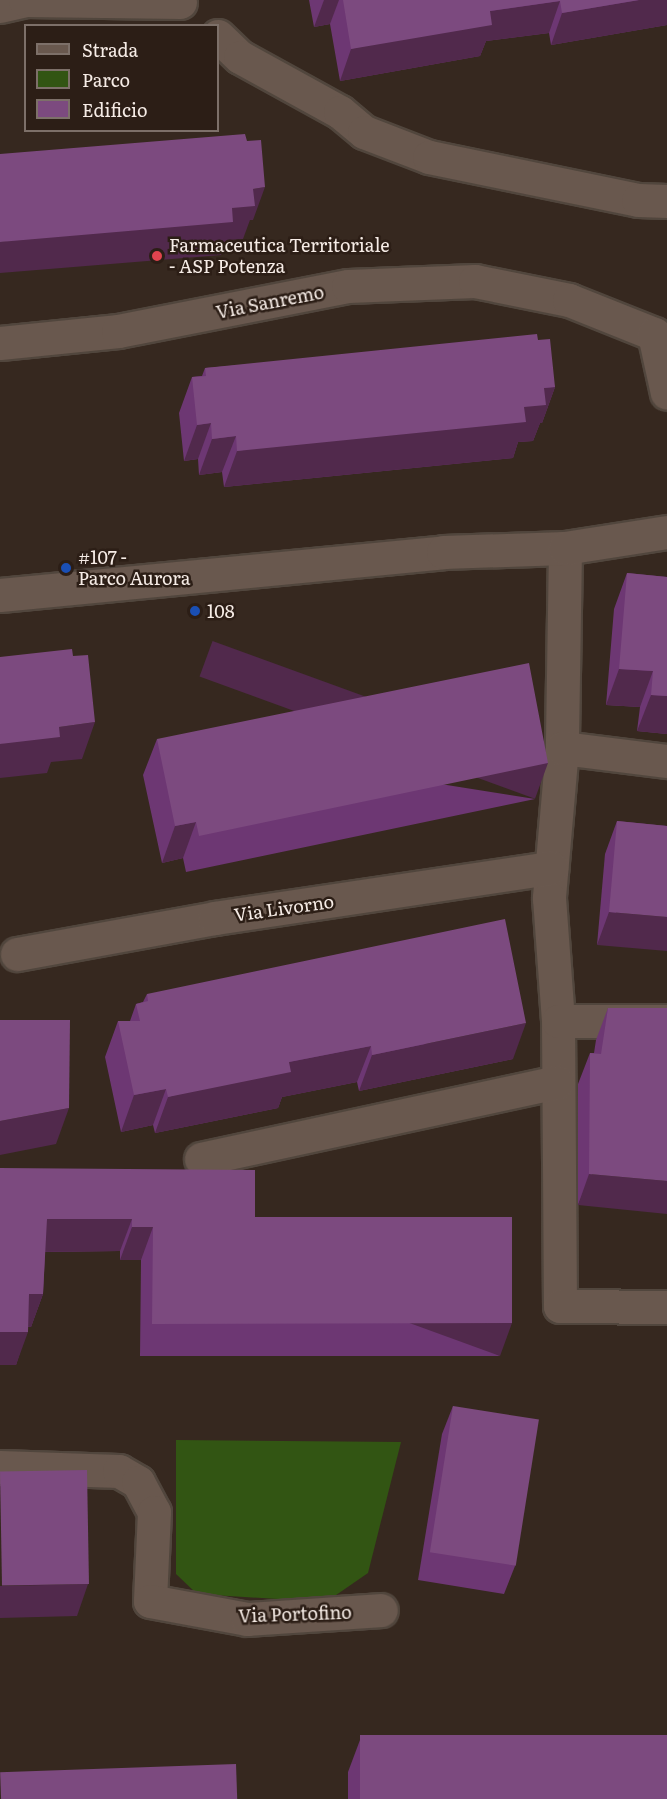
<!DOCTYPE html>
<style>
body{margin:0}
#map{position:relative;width:667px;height:1799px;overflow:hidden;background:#36281f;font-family:Literata,serif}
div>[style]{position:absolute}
.green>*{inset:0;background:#325513}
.roads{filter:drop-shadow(2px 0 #51463d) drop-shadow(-2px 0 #51463d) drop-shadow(0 2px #51463d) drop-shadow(0 -2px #51463d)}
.minor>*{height:33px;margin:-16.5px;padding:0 16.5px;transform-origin:16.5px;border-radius:16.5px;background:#69584e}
.wall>*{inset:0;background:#6d3773}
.shaded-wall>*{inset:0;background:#51294c;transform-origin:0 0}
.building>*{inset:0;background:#7c4a7f;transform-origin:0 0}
.dots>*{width:16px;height:16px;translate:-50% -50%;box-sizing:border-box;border:3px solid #2c1e16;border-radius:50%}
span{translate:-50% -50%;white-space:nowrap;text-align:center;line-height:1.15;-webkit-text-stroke:5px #2c1e16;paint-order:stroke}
.poi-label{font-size:18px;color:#f6ece6}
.left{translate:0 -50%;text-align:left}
.street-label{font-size:18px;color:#f6ece6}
.legend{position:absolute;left:24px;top:24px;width:195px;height:108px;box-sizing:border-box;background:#2c1e16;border:2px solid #7d7069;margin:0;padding:8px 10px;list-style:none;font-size:18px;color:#f6ece6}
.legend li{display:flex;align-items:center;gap:12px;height:30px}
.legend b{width:30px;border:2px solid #7d7069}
</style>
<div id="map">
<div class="green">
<i style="clip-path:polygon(176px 1440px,401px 1442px,368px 1573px,326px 1602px,197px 1594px,176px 1574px)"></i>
</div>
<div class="roads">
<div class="minor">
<i style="left:0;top:6px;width:26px;rotate:-13deg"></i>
<i style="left:25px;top:0;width:155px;rotate:0.7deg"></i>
<i style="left:218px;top:36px;width:30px;rotate:44deg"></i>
<i style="left:240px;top:57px;width:114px;rotate:28.8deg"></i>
<i style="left:340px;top:112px;width:31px;rotate:40deg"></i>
<i style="left:364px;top:132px;width:70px;rotate:21deg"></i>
<i style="left:429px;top:157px;width:213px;rotate:11.6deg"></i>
<i style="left:638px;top:200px;width:29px;rotate:2deg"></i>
<i style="left:0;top:343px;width:119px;rotate:-5.8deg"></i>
<i style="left:118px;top:331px;width:234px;rotate:-11.1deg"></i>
<i style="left:348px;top:286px;width:127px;rotate:-2.3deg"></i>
<i style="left:475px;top:281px;width:96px;rotate:11.4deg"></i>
<i style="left:569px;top:300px;width:92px;rotate:21.8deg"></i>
<i style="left:654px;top:334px;width:60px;rotate:77.6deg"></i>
<i style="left:565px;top:548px;width:200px;rotate:90.9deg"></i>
<i style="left:562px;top:748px;width:151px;rotate:95deg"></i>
<i style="left:549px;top:898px;width:123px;rotate:85.8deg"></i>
<i style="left:558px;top:1021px;width:285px;rotate:89.6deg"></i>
<i style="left:560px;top:1306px;width:107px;rotate:0.5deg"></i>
<i style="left:0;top:595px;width:445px;rotate:-5.5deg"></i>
<i style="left:443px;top:552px;width:122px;rotate:-1.9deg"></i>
<i style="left:565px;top:548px;width:103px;rotate:-8.9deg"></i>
<i style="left:562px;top:748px;width:106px;rotate:7.1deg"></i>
<i style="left:17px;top:954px;width:201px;rotate:-10.3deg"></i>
<i style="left:215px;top:918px;width:340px;rotate:-8.5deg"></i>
<i style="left:558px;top:1021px;width:109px"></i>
<i style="left:201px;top:1159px;width:365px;rotate:-12.2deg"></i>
<i style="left:0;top:1467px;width:119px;rotate:1.9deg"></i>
<i style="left:119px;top:1471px;width:22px;rotate:30deg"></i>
<i style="left:138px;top:1482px;width:34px;rotate:62deg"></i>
<i style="left:154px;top:1512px;width:89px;rotate:92.6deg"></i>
<i style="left:150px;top:1601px;width:99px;rotate:10.5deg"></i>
<i style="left:247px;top:1619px;width:134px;rotate:-3.8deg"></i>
</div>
</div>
<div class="wall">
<i style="clip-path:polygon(309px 0,667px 0,667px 25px,551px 45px,549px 33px,486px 41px,480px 56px,340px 81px,330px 24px,314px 27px)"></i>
<i style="clip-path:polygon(538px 340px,555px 387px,542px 423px,540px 423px,533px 441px,518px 442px,513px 458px,224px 487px,222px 472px,199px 475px,198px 459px,184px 461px,179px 413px,192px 377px,202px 376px,205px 368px)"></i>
<i style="clip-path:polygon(627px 573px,667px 577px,667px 734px,637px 731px,640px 707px,606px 705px,614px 609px)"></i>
<i style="clip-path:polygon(157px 739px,535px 799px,186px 872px,183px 858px,162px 863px,143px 775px)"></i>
<i style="clip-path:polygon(617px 821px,667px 826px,597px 945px,605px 854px)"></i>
<i style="clip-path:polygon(147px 994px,513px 1059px,359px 1091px,357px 1082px,282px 1097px,278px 1108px,155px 1133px,153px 1125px,121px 1132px,105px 1057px,118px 1021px,130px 1021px,136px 1004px,143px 1002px)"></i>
<i style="clip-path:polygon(608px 1008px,667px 1008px,578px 1205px,578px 1084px,590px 1053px,594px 1053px,596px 1040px)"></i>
<i style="clip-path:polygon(0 1168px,255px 1217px,500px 1356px,140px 1356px,141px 1260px,120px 1260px,120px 1251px,45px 1252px,43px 1294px,31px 1327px,28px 1327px,16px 1365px)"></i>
<i style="clip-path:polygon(453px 1406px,515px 1566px,504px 1594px,418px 1580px,442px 1434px)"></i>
<i style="clip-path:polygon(360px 1740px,667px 1799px,348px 1799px,348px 1772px)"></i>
</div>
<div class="shaded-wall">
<i style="clip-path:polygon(324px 0,339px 0,330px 24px,314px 27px)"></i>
<i style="clip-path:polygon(639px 0,667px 0,667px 25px,551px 45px,562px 13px)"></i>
<i style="clip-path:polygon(560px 1px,549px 33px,486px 41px,480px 56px,340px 81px,351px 49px,490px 11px)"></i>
<i style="clip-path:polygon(265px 187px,253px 220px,250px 220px,243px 239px,227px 240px,221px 255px,0 273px,0 242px,232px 208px,253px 189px)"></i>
<i style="clip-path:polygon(555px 387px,542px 423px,540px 423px,533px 441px,518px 442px,513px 458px,224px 487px,237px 451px,524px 407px,544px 388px)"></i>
<i style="clip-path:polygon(211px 423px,198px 459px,184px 461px,197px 425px)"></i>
<i style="clip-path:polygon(236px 436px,222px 472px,199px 475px,212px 439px)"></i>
<i style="clip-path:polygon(619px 669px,653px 671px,640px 707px,606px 705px)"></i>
<i style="clip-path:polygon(651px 695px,667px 696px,667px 734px,637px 731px)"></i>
<i style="clip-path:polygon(95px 722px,82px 759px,51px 762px,47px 773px,0 778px,0 744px,59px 727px)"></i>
<i style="left:548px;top:763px;width:38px;height:357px;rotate:110deg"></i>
<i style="clip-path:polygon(196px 822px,183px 858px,162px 863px,175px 826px)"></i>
<i style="clip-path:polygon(609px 912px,667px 917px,667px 951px,597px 945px)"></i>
<i style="clip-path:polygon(526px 1023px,513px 1059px,359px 1091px,372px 1055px)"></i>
<i style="clip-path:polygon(371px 1046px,357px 1082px,282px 1097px,278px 1108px,155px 1133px,168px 1097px,289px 1062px)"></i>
<i style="clip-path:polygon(166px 1089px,153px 1125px,121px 1132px,134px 1095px)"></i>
<i style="clip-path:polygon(69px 1108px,56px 1144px,0 1155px,0 1121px)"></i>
<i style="clip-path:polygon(589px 1174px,667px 1181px,667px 1214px,578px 1205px)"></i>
<i style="clip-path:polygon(47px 1219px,132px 1219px,120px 1251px,36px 1252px)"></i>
<i style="clip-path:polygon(132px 1227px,153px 1227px,141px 1260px,120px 1260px)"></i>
<i style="clip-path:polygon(29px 1294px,43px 1294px,31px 1327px,17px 1326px)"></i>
<i style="left:512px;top:1323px;width:35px;height:360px;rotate:110deg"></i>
<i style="clip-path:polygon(0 1332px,28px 1332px,16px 1365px,0 1365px)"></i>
<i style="clip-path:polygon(88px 1584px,77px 1616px,0 1618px,0 1586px)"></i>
</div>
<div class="building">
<i style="clip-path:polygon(343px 0,639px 0,562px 13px,560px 1px,490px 11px,492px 25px,351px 49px)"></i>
<i style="clip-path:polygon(245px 134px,247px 141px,261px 140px,265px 187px,253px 189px,255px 206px,232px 208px,233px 222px,0 242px,0 154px)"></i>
<i style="clip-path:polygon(537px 334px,538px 340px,550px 339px,555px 387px,544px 388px,546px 405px,524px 407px,526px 422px,237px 451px,236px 436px,212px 439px,211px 423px,197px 425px,192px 377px,206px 376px,205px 368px)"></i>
<i style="clip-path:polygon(627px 573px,667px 577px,667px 696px,651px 695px,653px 671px,619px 669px)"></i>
<i style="clip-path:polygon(72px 649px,73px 656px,88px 655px,95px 722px,59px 727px,60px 737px,0 744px,0 657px)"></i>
<i style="clip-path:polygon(529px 663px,548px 763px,199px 836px,196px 822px,175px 826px,157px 739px)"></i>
<i style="clip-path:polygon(617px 821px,667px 826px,667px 917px,609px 912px)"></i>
<i style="clip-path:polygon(505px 919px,526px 1023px,372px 1055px,371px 1046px,289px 1062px,291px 1072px,168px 1097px,166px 1089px,134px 1095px,118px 1021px,140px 1021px,136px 1004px,148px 1001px,147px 994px)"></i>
<i style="clip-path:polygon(608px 1008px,667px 1008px,667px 1181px,589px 1174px,590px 1053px,601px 1054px)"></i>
<i style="clip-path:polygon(0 1020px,70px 1020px,69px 1108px,0 1121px)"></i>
<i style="clip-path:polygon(0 1168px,255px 1170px,255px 1217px,512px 1217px,512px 1323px,152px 1324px,153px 1227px,132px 1227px,132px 1219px,47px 1219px,43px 1294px,29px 1294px,28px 1332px,0 1332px)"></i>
<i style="left:453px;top:1406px;width:87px;height:148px;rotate:9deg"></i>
<i style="left:87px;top:1470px;width:114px;height:87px;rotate:89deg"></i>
<i style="left:667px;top:1735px;width:64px;height:307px;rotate:90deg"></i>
<i style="left:236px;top:1764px;width:35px;height:236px;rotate:88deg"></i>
</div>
<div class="dots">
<i style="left:157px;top:256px;background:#e0444e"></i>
<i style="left:66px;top:568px;background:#1a4fb4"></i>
<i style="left:195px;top:611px;background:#1a4fb4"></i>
</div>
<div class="poi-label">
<span class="left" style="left:169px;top:256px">Farmaceutica Territoriale<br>- ASP Potenza</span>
<span class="left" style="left:78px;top:568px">#107 -<br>Parco Aurora</span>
<span class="left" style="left:207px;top:611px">108</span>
</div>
<div class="street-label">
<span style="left:270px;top:302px;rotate:-11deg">Via Sanremo</span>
<span style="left:284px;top:908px;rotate:-8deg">Via Livorno</span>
<span style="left:295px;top:1614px;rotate:-2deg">Via Portofino</span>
</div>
<ul class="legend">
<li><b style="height:8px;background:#69584e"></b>Strada</li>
<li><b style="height:16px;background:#325513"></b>Parco</li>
<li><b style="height:16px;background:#7c4a7f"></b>Edificio</li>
</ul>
</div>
